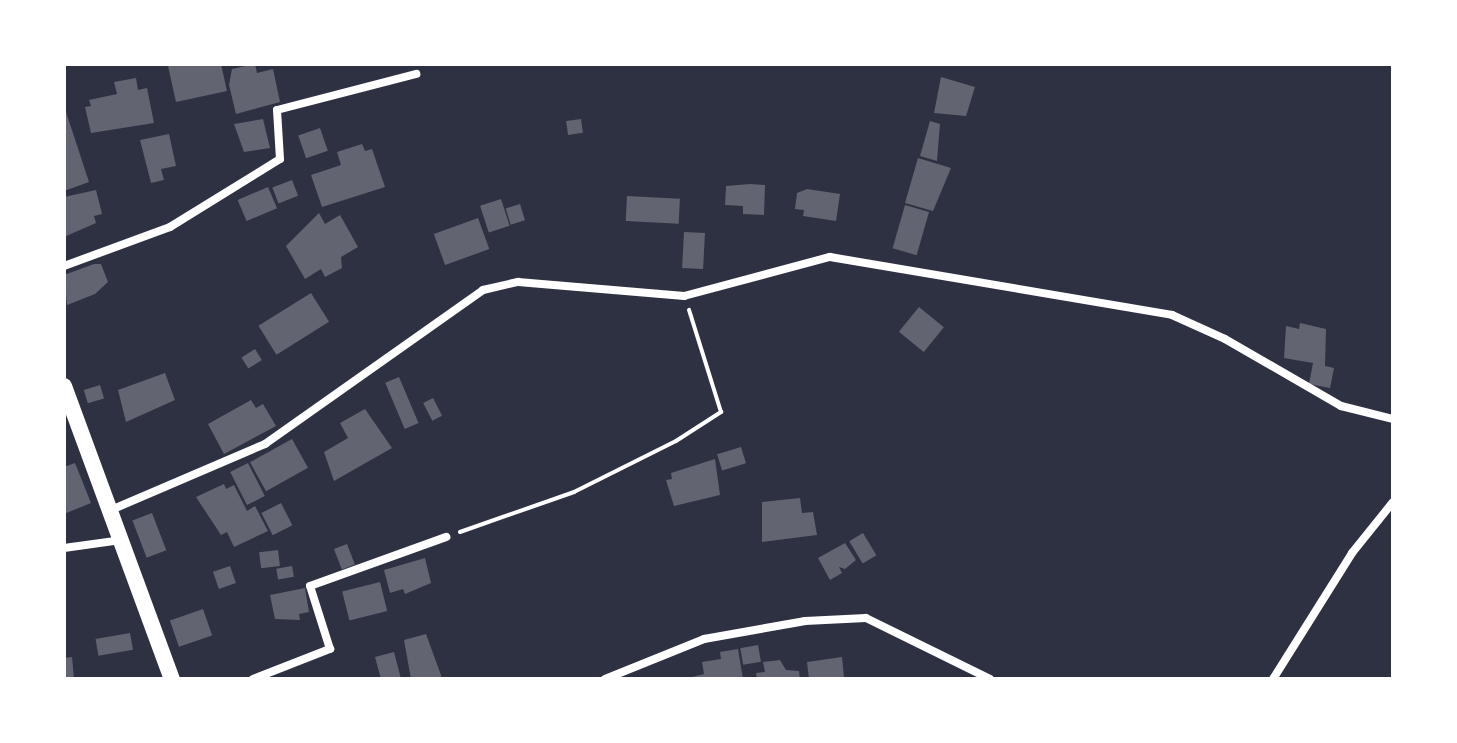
<!DOCTYPE html>
<style>
body{margin:0}
#map{position:relative;width:1457px;height:743px;overflow:hidden;background:#2d3142;font-family:Overpass,sans-serif}
div>[style]{position:absolute}
.building>*{inset:0;background:#626471;transform-origin:0 0}
.path>*{height:4px;margin:-2px;padding:0 2px;transform-origin:2px;border-radius:2px;background:#fff}
.minor>*{height:8px;margin:-4px;padding:0 4px;transform-origin:4px;border-radius:4px;background:#fff}
.secondary>*{height:16px;margin:-8px;padding:0 8px;transform-origin:8px;border-radius:8px;background:#fff}
span{translate:-50% -50%;white-space:nowrap;text-align:center;line-height:1.15;-webkit-text-stroke:8px #fff;paint-order:stroke}
.frame{position:absolute;inset:0;border:66px solid #fff;pointer-events:none}
</style>
<div id="map">
<div class="building">
<i style="clip-path:polygon(221px 64px,227px 91px,176px 102px,168px 66px)"></i>
<i style="clip-path:polygon(255px 64px,257px 73px,273px 69px,280px 102px,236px 114px,229px 85px,232px 69px)"></i>
<i style="clip-path:polygon(941px 77px,975px 87px,966px 116px,934px 113px)"></i>
<i style="clip-path:polygon(136px 78px,138px 90px,147px 88px,154px 123px,91px 133px,85px 107px,91px 106px,89px 100px,117px 94px,114px 82px)"></i>
<i style="clip-path:polygon(64px 106px,89px 182px,64px 191px)"></i>
<i style="clip-path:polygon(263px 119px,270px 148px,244px 152px,234px 124px)"></i>
<i style="left:581px;top:119px;width:14px;height:15px;rotate:82deg"></i>
<i style="clip-path:polygon(930px 121px,940px 124px,937px 161px,920px 156px)"></i>
<i style="left:320px;top:128px;width:24px;height:23px;rotate:71deg"></i>
<i style="clip-path:polygon(169px 134px,176px 166px,161px 169px,164px 180px,151px 183px,140px 140px)"></i>
<i style="clip-path:polygon(362px 144px,365px 151px,372px 149px,385px 187px,322px 207px,311px 175px,341px 165px,337px 152px)"></i>
<i style="clip-path:polygon(918px 158px,951px 168px,933px 211px,905px 203px)"></i>
<i style="left:292px;top:180px;width:17px;height:21px;rotate:69deg"></i>
<i style="clip-path:polygon(750px 184px,765px 185px,764px 215px,743px 214px,743px 206px,725px 205px,726px 186px)"></i>
<i style="left:268px;top:187px;width:23px;height:33px;rotate:67deg"></i>
<i style="clip-path:polygon(807px 189px,840px 194px,836px 221px,803px 216px,804px 210px,795px 209px,797px 193px)"></i>
<i style="clip-path:polygon(96px 190px,102px 214px,94px 216px,96px 223px,64px 237px,64px 197px)"></i>
<i style="left:627px;top:196px;width:53px;height:25px;rotate:3deg"></i>
<i style="left:501px;top:199px;width:28px;height:22px;rotate:72deg"></i>
<i style="left:520px;top:204px;width:17px;height:15px;rotate:73deg"></i>
<i style="left:905px;top:205px;width:25px;height:45px;rotate:16deg"></i>
<i style="clip-path:polygon(319px 213px,325px 224px,340px 215px,358px 247px,341px 257px,342px 268px,325px 277px,321px 269px,305px 279px,286px 246px)"></i>
<i style="left:478px;top:218px;width:33px;height:47px;rotate:70deg"></i>
<i style="left:684px;top:232px;width:21px;height:36px;rotate:3deg"></i>
<i style="clip-path:polygon(94px 264px,101px 264px,108px 282px,95px 294px,67px 305px,64px 275px)"></i>
<i style="left:311px;top:293px;width:34px;height:62px;rotate:58deg"></i>
<i style="left:919px;top:307px;width:32px;height:32px;rotate:39deg"></i>
<i style="clip-path:polygon(1300px 323px,1326px 329px,1325px 366px,1334px 368px,1330px 388px,1309px 384px,1313px 363px,1284px 358px,1286px 326px,1299px 329px)"></i>
<i style="left:255px;top:349px;width:13px;height:16px;rotate:58deg"></i>
<i style="clip-path:polygon(165px 373px,175px 400px,126px 422px,118px 390px)"></i>
<i style="left:399px;top:377px;width:50px;height:15px;rotate:67deg"></i>
<i style="left:100px;top:385px;width:14px;height:17px;rotate:73deg"></i>
<i style="left:433px;top:398px;width:20px;height:11px;rotate:63deg"></i>
<i style="clip-path:polygon(251px 400px,256px 408px,263px 404px,276px 426px,224px 454px,208px 424px)"></i>
<i style="clip-path:polygon(365px 409px,392px 448px,334px 481px,324px 452px,348px 438px,340px 423px)"></i>
<i style="left:292px;top:439px;width:33px;height:48px;rotate:61deg"></i>
<i style="left:741px;top:447px;width:17px;height:25px;rotate:73deg"></i>
<i style="clip-path:polygon(715px 459px,720px 495px,674px 506px,666px 480px,672px 479px,671px 473px)"></i>
<i style="clip-path:polygon(75px 463px,91px 503px,64px 514px,64px 467px)"></i>
<i style="left:248px;top:463px;width:37px;height:20px;rotate:63deg"></i>
<i style="clip-path:polygon(224px 484px,226px 489px,234px 485px,247px 511px,255px 506px,268px 531px,234px 547px,227px 532px,221px 535px,196px 497px)"></i>
<i style="clip-path:polygon(800px 498px,802px 513px,813px 512px,817px 535px,762px 542px,762px 502px)"></i>
<i style="left:281px;top:503px;width:25px;height:22px;rotate:63deg"></i>
<i style="left:152px;top:513px;width:40px;height:21px;rotate:69deg"></i>
<i style="left:863px;top:533px;width:26px;height:16px;rotate:59deg"></i>
<i style="clip-path:polygon(845px 543px,856px 560px,845px 569px,839px 567px,842px 573px,830px 580px,818px 558px)"></i>
<i style="left:347px;top:544px;width:22px;height:14px;rotate:69deg"></i>
<i style="left:278px;top:550px;width:16px;height:19px;rotate:83deg"></i>
<i style="clip-path:polygon(425px 558px,431px 583px,405px 594px,403px 589px,390px 593px,384px 570px)"></i>
<i style="left:230px;top:566px;width:18px;height:18px;rotate:71deg"></i>
<i style="left:292px;top:566px;width:11px;height:16px;rotate:80deg"></i>
<i style="left:380px;top:582px;width:30px;height:39px;rotate:76deg"></i>
<i style="clip-path:polygon(305px 588px,309px 612px,299px 614px,300px 620px,275px 619px,270px 595px)"></i>
<i style="left:203px;top:609px;width:28px;height:35px;rotate:71deg"></i>
<i style="left:130px;top:633px;width:17px;height:35px;rotate:80deg"></i>
<i style="clip-path:polygon(426px 634px,442px 678px,411px 679px,404px 640px)"></i>
<i style="left:758px;top:645px;width:17px;height:18px;rotate:80deg"></i>
<i style="clip-path:polygon(738px 649px,743px 679px,684px 679px,704px 674px,702px 662px,721px 659px,720px 652px)"></i>
<i style="clip-path:polygon(394px 652px,401px 679px,381px 679px,375px 657px)"></i>
<i style="clip-path:polygon(72px 657px,74px 679px,64px 679px,64px 658px)"></i>
<i style="clip-path:polygon(842px 657px,844px 677px,809px 679px,807px 662px)"></i>
<i style="clip-path:polygon(780px 660px,786px 670px,799px 671px,800px 679px,757px 679px,756px 673px,765px 672px,763px 662px)"></i>
</div>
<div class="path">
<i style="left:460px;top:532px;width:121px;rotate:-19.3deg"></i>
<i style="left:574px;top:492px;width:114px;rotate:-26.6deg"></i>
<i style="left:676px;top:441px;width:54px;rotate:-32.8deg"></i>
<i style="left:721px;top:412px;width:107px;rotate:-107.4deg"></i>
</div>
<div class="minor">
<i style="left:64px;top:266px;width:113px;rotate:-20.2deg"></i>
<i style="left:170px;top:227px;width:129px;rotate:-31.7deg"></i>
<i style="left:280px;top:159px;width:49px;rotate:-93.5deg"></i>
<i style="left:277px;top:110px;width:144px;rotate:-14.5deg"></i>
<i style="left:111px;top:510px;width:168px;rotate:-23.2deg"></i>
<i style="left:265px;top:444px;width:267px;rotate:-35.2deg"></i>
<i style="left:483px;top:290px;width:36px;rotate:-13deg"></i>
<i style="left:518px;top:282px;width:167px;rotate:4.8deg"></i>
<i style="left:684px;top:296px;width:151px;rotate:-15deg"></i>
<i style="left:830px;top:257px;width:347px;rotate:9.6deg"></i>
<i style="left:1172px;top:315px;width:58px;rotate:24.4deg"></i>
<i style="left:1225px;top:339px;width:134px;rotate:30deg"></i>
<i style="left:1341px;top:406px;width:54px;rotate:14deg"></i>
<i style="left:64px;top:548px;width:59px;rotate:-7.9deg"></i>
<i style="left:253px;top:679px;width:83px;rotate:-21.3deg"></i>
<i style="left:330px;top:649px;width:66px;rotate:-107.6deg"></i>
<i style="left:310px;top:586px;width:145px;rotate:-19.8deg"></i>
<i style="left:605px;top:679px;width:107px;rotate:-22deg"></i>
<i style="left:704px;top:639px;width:103px;rotate:-10.1deg"></i>
<i style="left:805px;top:621px;width:61px;rotate:-2.8deg"></i>
<i style="left:866px;top:618px;width:138px;rotate:26.2deg"></i>
<i style="left:1273px;top:679px;width:149px;rotate:-57.9deg"></i>
<i style="left:1352px;top:553px;width:65px;rotate:-51.2deg"></i>
</div>
<div class="secondary">
<i style="left:64px;top:386px;width:312px;rotate:69.8deg"></i>
</div>
<div class="frame"></div>
</div>
